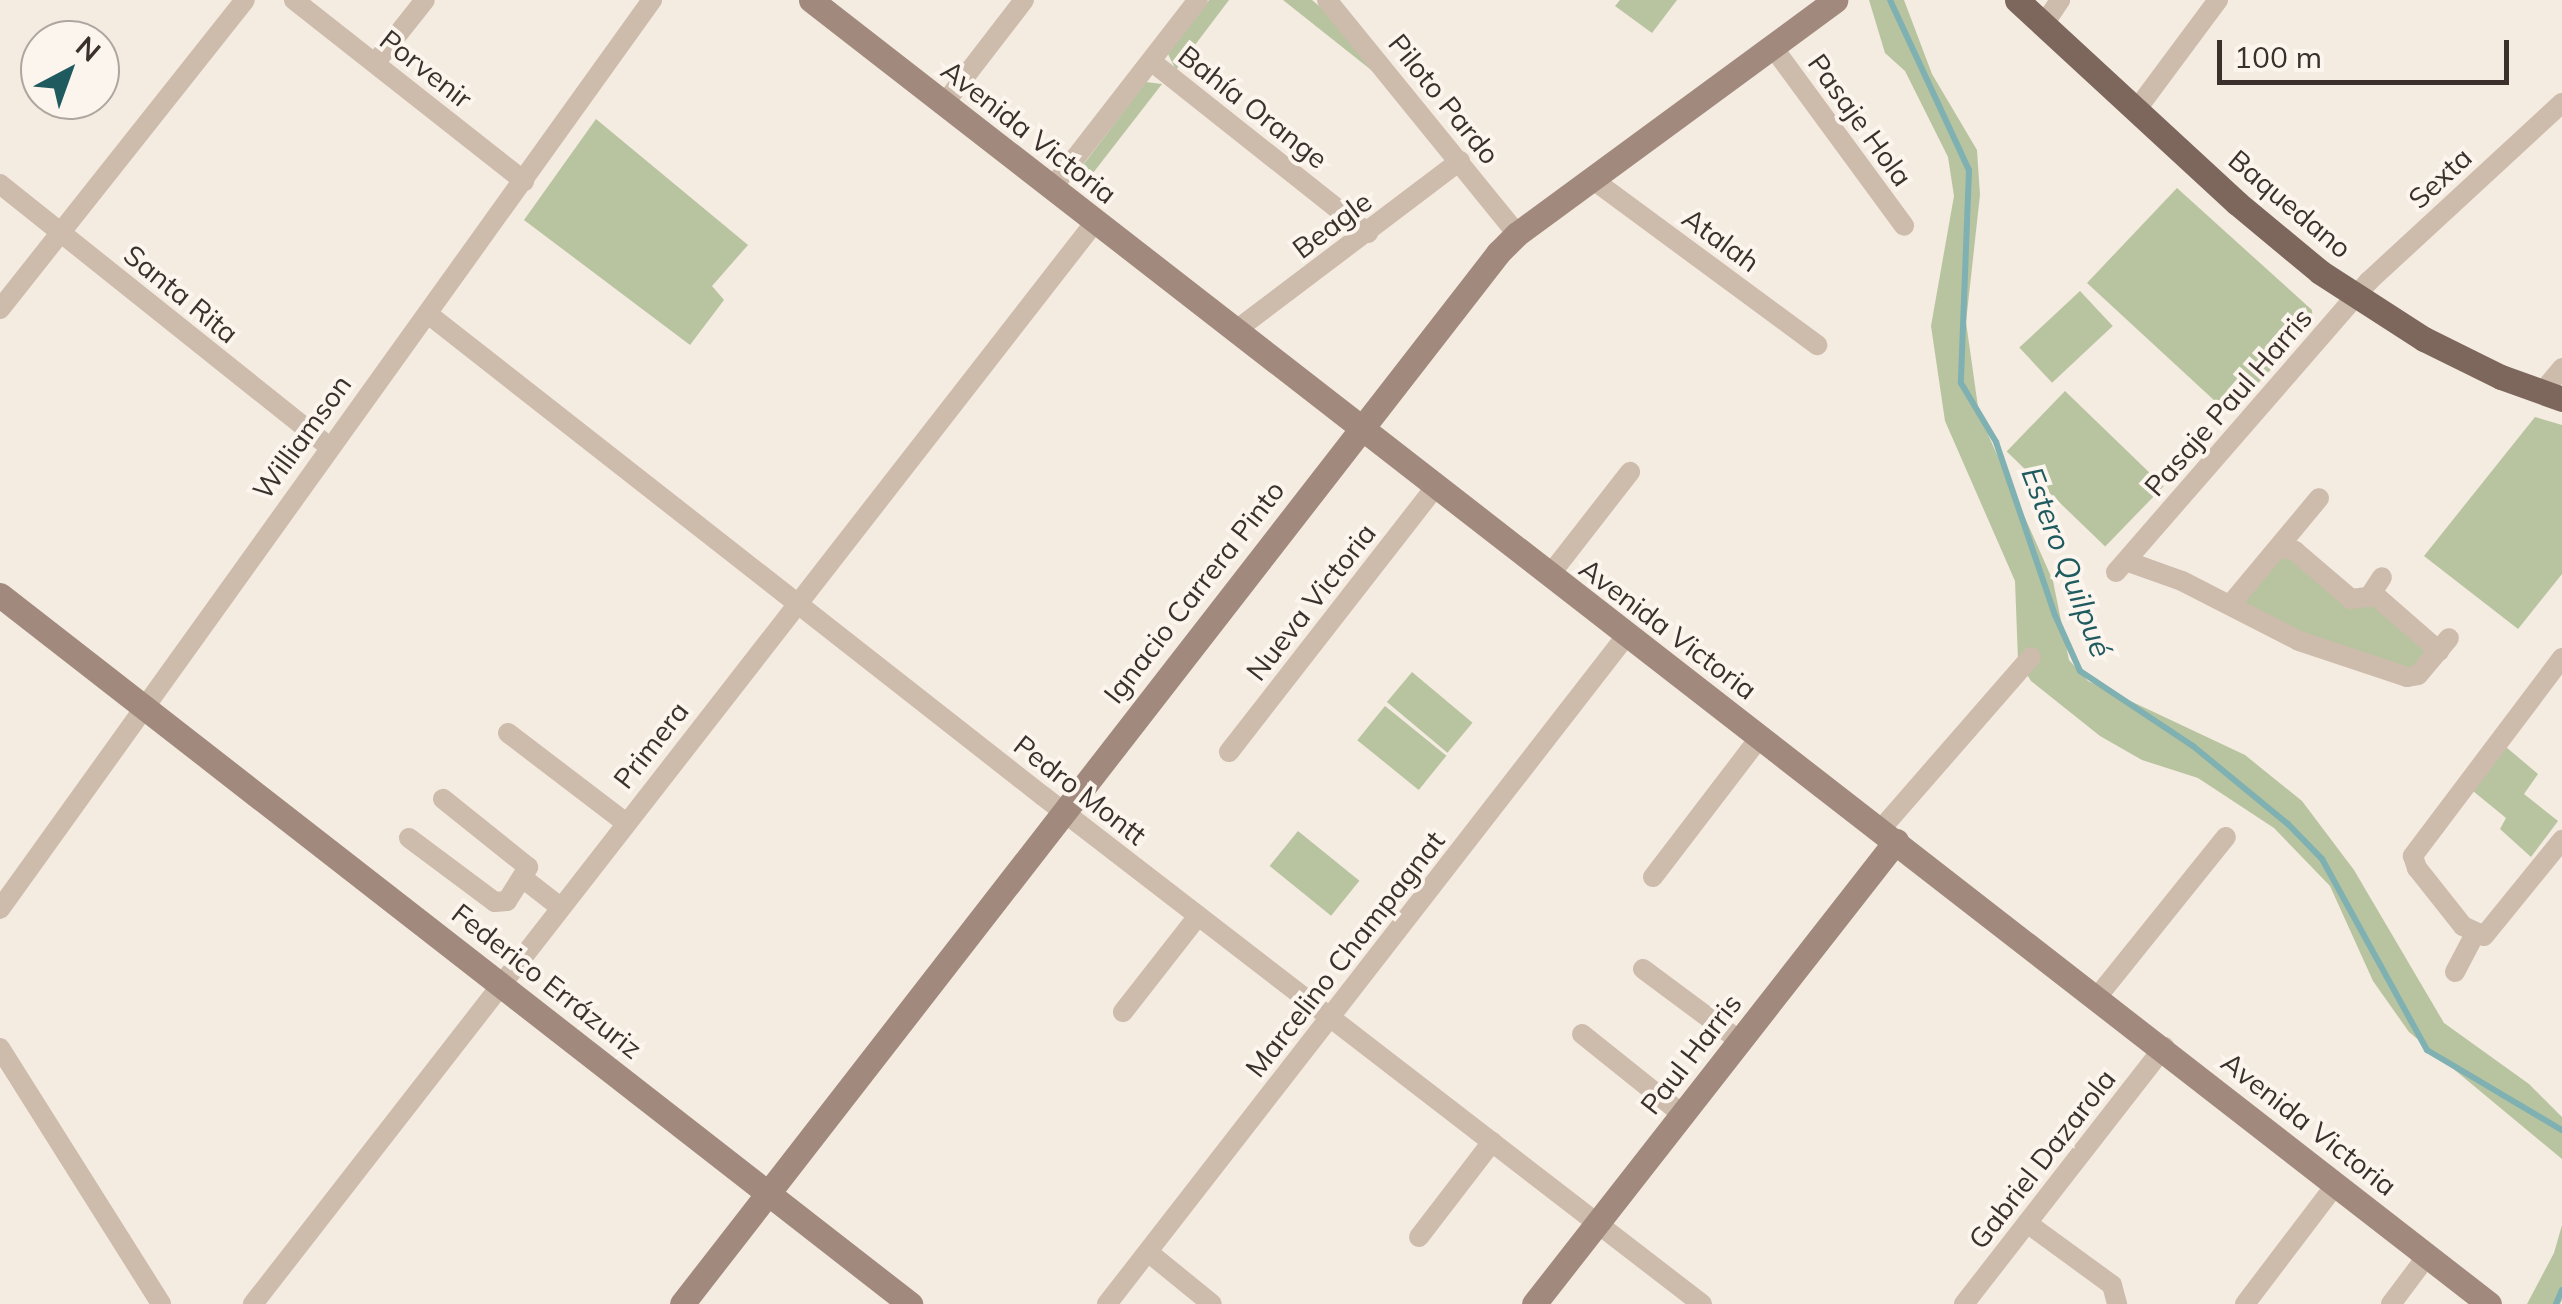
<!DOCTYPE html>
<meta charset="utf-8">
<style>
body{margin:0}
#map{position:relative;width:2562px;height:1304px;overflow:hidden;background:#f4ebe1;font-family:Mulish,sans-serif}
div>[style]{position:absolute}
.green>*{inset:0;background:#b8c4a0;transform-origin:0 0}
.stream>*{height:6px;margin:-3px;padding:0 3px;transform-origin:3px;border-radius:3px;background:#7fb0b2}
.street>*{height:20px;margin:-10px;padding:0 10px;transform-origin:10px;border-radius:10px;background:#cdbbac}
.secondary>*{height:25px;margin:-12.5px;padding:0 12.5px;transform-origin:12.5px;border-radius:12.5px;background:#a18a7d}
.primary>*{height:25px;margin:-12.5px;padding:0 12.5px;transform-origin:12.5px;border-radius:12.5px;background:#7d675c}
span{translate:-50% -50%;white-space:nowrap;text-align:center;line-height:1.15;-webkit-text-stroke:8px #fbf5ee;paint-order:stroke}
.street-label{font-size:28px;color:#3b302b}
.water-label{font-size:30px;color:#1f5a5e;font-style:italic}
.north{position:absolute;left:20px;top:20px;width:100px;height:100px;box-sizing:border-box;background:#fbf5ee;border:2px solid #aea6a0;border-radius:50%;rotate:41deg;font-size:28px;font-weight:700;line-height:40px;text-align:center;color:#3b302b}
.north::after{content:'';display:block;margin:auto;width:35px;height:45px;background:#1f5a5e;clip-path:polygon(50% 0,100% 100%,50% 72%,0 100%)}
.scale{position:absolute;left:2217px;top:40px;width:292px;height:45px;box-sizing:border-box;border:5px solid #3b302b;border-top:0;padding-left:12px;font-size:30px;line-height:35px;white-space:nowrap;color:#3b302b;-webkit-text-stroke:8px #fbf5ee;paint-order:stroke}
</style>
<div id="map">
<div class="green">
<i style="clip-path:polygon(1209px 0,1229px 0,1176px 70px,1168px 54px)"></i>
<i style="clip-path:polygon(1283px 0,1312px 0,1330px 15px,1375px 73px)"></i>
<i style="clip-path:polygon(1620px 0,1677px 0,1652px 33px,1615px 6px)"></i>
<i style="clip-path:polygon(1869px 0,1904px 0,1932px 74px,1977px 150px,1980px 195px,1966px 322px,1979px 414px,2053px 581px,2069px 660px,2088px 681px,2245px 755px,2302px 801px,2354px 870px,2444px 1023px,2529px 1084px,2562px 1117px,2562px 1159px,2409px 1032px,2373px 981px,2330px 886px,2274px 828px,2198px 778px,2142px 760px,2100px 736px,2031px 681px,2018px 660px,2015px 581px,1945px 421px,1931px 326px,1954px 196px,1948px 157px,1905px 71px,1885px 53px)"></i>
<i style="clip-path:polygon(1146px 82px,1162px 84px,1086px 182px,1077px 173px)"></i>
<i style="clip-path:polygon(596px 119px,748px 245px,712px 286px,724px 300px,690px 345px,524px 220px)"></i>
<i style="clip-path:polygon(2177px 188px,2312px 310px,2313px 325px,2229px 414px,2087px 283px)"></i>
<i style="left:2080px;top:291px;width:48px;height:83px;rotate:47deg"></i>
<i style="left:2065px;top:391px;width:137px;height:84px;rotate:44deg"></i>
<i style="clip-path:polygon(2535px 417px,2562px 425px,2562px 574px,2518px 629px,2424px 556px)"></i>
<i style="clip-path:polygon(2283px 553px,2367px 601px,2424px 645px,2427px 654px,2413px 669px,2309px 639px,2241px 601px)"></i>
<i style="left:1412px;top:672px;width:79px;height:39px;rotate:40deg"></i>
<i style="left:1385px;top:706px;width:79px;height:44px;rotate:39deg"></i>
<i style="clip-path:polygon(2506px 747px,2538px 774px,2524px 794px,2558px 821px,2531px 857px,2500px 829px,2506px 818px,2473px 791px)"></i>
<i style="left:1298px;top:831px;width:79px;height:45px;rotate:39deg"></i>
<i style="clip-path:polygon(2562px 1225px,2562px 1300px,2560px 1304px,2527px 1304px,2554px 1253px)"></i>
</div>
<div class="stream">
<i style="left:1890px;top:0;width:187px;rotate:65.1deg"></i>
<i style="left:1969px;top:170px;width:213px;rotate:92.2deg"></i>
<i style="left:1961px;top:383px;width:69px;rotate:59.3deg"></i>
<i style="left:1996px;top:442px;width:183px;rotate:71.2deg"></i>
<i style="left:2055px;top:615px;width:61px;rotate:65.9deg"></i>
<i style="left:2080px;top:671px;width:136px;rotate:33.6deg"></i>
<i style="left:2193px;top:746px;width:123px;rotate:39.4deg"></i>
<i style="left:2288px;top:824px;width:49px;rotate:45.8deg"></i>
<i style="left:2322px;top:859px;width:218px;rotate:61.2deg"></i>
<i style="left:2427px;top:1050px;width:157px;rotate:30.7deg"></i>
<i style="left:2556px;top:1304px;width:15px;rotate:-67deg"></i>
</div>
<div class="street">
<i style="left:294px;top:0;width:293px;rotate:38.2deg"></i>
<i style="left:1327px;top:0;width:301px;rotate:50.9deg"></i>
<i style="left:2044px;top:24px;width:29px;rotate:-56deg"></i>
<i style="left:1772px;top:46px;width:223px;rotate:53.7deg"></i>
<i style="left:1151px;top:61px;width:277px;rotate:38.4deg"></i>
<i style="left:375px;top:63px;width:80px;rotate:-51.6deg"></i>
<i style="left:944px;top:104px;width:131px;rotate:-52.4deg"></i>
<i style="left:2137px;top:109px;width:136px;rotate:-53.4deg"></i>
<i style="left:1592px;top:179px;width:280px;rotate:36.4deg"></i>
<i style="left:0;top:184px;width:420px;rotate:38.6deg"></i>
<i style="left:1052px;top:188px;width:238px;rotate:-52.2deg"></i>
<i style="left:0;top:309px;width:394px;rotate:-51.6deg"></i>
<i style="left:428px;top:314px;width:781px;rotate:38.09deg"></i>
<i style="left:1043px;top:796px;width:832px;rotate:37.63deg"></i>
<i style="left:1235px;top:331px;width:282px;rotate:-37.1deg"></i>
<i style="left:2543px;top:391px;width:30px;rotate:-50deg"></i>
<i style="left:2281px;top:547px;width:15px;rotate:16deg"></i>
<i style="left:2295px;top:551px;width:74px;rotate:40.6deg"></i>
<i style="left:2351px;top:599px;width:25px;rotate:-7deg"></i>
<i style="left:2376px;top:596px;width:84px;rotate:41.1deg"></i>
<i style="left:2126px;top:561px;width:59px;rotate:19.7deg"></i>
<i style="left:2182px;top:581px;width:131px;rotate:27.1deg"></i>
<i style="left:2299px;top:641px;width:114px;rotate:18.4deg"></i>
<i style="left:2407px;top:677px;width:11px;rotate:-10deg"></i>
<i style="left:2418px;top:675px;width:48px;rotate:-50deg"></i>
<i style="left:2116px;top:572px;width:386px;rotate:-49deg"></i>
<i style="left:2369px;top:281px;width:263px;rotate:-42.7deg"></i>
<i style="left:1549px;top:576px;width:132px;rotate:-52.1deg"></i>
<i style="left:2371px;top:594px;width:20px;rotate:-57deg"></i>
<i style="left:2230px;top:605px;width:139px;rotate:-50.2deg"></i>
<i style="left:2562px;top:658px;width:248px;rotate:127deg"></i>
<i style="left:2413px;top:856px;width:13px;rotate:72deg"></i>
<i style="left:2417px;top:868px;width:74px;rotate:51.6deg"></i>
<i style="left:2463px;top:926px;width:23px;rotate:25deg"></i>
<i style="left:2484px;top:936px;width:124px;rotate:-50.9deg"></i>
<i style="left:508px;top:733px;width:148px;rotate:37.3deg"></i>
<i style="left:1229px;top:752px;width:337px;rotate:-52.1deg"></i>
<i style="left:1881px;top:829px;width:228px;rotate:-48.9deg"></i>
<i style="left:409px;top:838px;width:107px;rotate:36.7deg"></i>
<i style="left:495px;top:902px;width:12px;rotate:-5deg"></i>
<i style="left:507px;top:901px;width:40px;rotate:-58deg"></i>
<i style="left:528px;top:867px;width:109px;rotate:-141.3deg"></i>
<i style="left:1653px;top:877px;width:176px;rotate:-52.6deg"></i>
<i style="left:524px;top:879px;width:46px;rotate:37.9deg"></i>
<i style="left:0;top:909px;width:1119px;rotate:-54.35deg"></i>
<i style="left:1643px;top:969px;width:121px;rotate:36.6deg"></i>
<i style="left:2455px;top:972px;width:45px;rotate:-62.3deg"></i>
<i style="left:2098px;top:996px;width:204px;rotate:-51.2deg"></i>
<i style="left:1123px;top:1012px;width:122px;rotate:-52deg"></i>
<i style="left:1582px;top:1034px;width:129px;rotate:38.7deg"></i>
<i style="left:0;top:1048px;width:302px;rotate:57.8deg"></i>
<i style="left:2027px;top:1223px;width:105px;rotate:36.1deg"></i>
<i style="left:2112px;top:1285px;width:20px;rotate:75deg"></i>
<i style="left:1419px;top:1237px;width:120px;rotate:-52.5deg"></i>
<i style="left:1148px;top:1252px;width:82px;rotate:39.1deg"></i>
<i style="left:253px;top:1304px;width:1371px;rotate:-52.11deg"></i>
<i style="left:1107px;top:1304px;width:846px;rotate:-52.15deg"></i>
<i style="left:1964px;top:1304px;width:326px;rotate:-52.1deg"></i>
<i style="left:2245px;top:1304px;width:151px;rotate:-52.8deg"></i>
<i style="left:2391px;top:1304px;width:60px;rotate:-53.1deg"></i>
</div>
<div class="secondary">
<i style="left:811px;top:0;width:2125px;rotate:37.85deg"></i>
<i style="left:0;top:595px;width:1154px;rotate:37.92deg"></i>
<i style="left:682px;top:1304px;width:1331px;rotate:-52.17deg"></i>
<i style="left:1498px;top:253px;width:27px;rotate:-45deg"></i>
<i style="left:1517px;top:234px;width:395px;rotate:-36.3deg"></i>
<i style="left:1534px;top:1304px;width:588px;rotate:-51.98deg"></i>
</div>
<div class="primary">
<i style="left:2017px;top:0;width:299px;rotate:42.7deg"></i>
<i style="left:2237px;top:203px;width:108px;rotate:39.7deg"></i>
<i style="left:2320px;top:272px;width:124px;rotate:32.8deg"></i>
<i style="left:2424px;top:339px;width:86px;rotate:26.3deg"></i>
<i style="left:2501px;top:377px;width:65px;rotate:19.8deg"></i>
</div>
<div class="street-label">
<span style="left:426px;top:69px;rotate:38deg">Porvenir</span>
<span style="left:1444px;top:99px;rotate:51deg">Piloto Pardo</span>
<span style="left:1253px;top:107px;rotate:38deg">Bahía Orange</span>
<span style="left:1860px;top:120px;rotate:54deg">Pasaje Hola</span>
<span style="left:1029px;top:132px;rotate:38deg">Avenida Victoria</span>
<span style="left:2440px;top:178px;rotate:-43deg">Sexta</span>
<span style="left:2290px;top:204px;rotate:40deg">Baquedano</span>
<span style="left:1332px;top:225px;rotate:-37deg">Beagle</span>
<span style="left:1721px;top:240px;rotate:36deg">Atalah</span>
<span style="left:181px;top:294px;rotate:39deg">Santa Rita</span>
<span style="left:2228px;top:402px;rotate:-49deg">Pasaje Paul Harris</span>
<span style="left:302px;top:437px;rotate:-54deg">Williamson</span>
<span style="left:1194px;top:592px;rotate:-52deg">Ignacio Carrera Pinto</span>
<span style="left:1311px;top:602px;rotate:-52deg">Nueva Victoria</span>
<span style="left:1668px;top:629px;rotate:37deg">Avenida Victoria</span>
<span style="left:651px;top:745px;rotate:-52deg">Primera</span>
<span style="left:1080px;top:790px;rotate:38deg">Pedro Montt</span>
<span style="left:1345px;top:954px;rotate:-52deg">Marcelino Champagnat</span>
<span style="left:547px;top:981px;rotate:38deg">Federico Errázuriz</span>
<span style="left:1691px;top:1054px;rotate:-52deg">Paul Harris</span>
<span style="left:2309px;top:1124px;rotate:38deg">Avenida Victoria</span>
<span style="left:2042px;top:1159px;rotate:-52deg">Gabriel Dazarola</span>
</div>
<div class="water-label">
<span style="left:2067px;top:562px;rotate:69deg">Estero Quilpué</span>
</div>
<div class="north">N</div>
<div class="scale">100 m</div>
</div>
